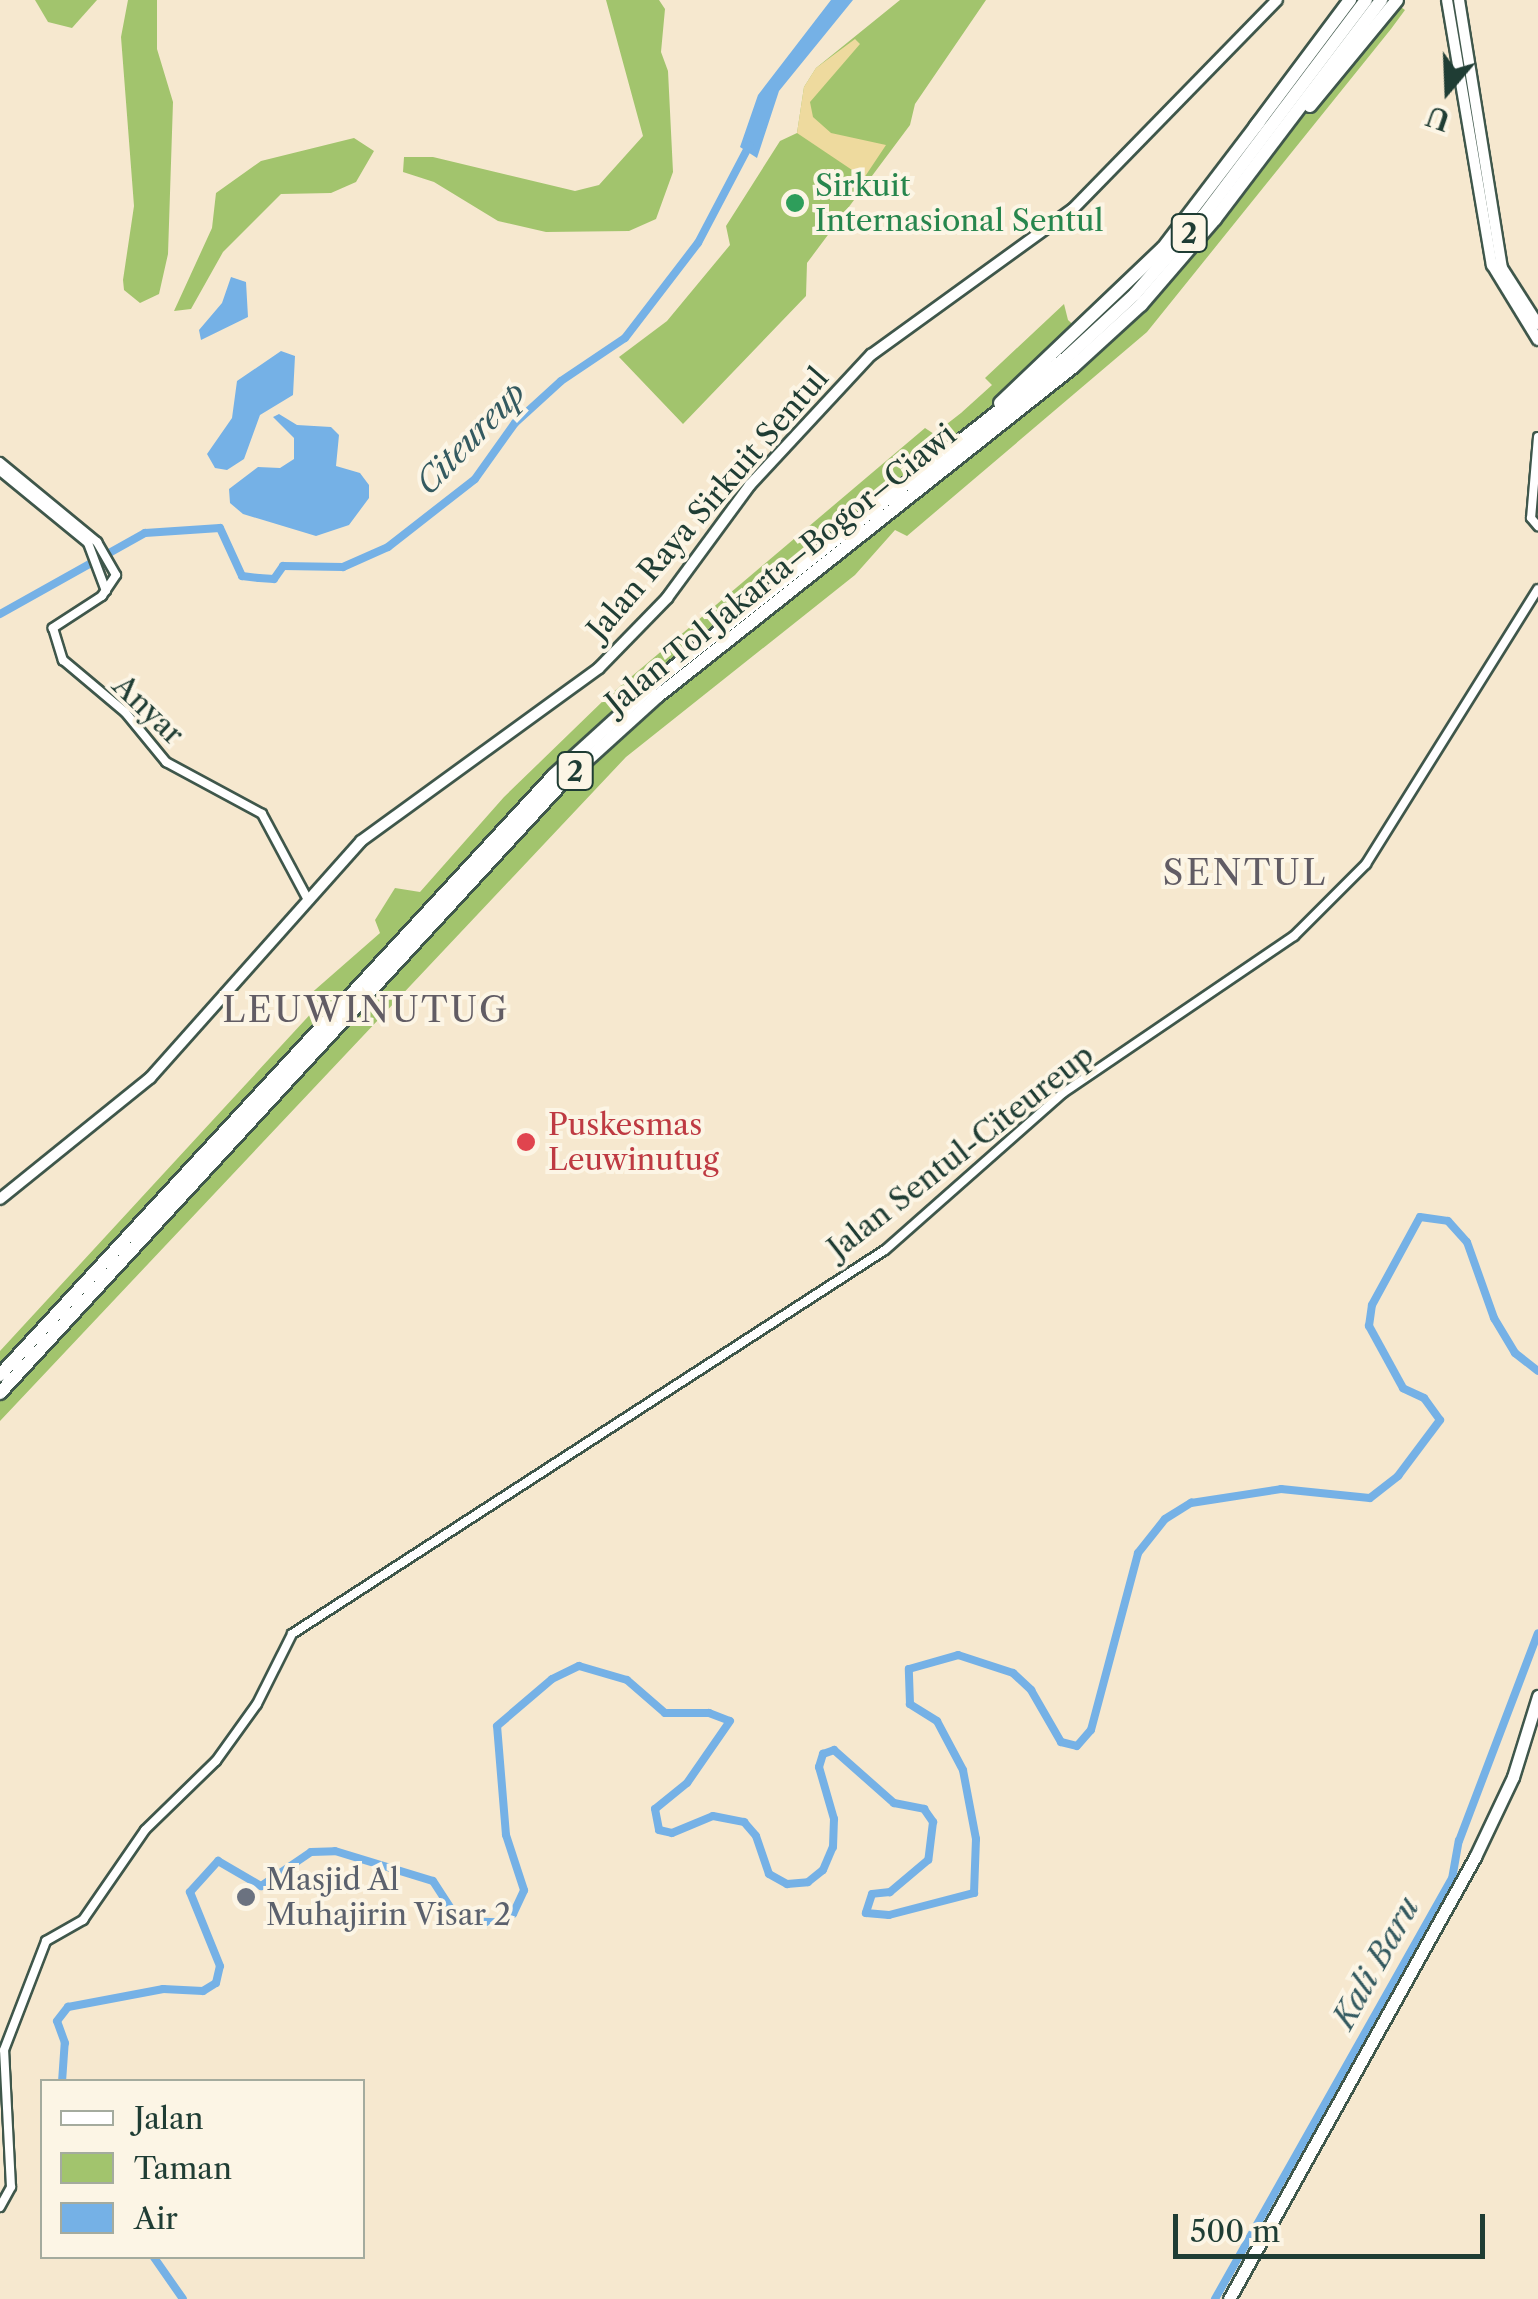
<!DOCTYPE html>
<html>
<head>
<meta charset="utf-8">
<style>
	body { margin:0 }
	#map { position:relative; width:1538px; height:2299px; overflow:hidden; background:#f6e8cf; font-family:"Libre Caslon Text",serif }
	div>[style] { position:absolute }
	.green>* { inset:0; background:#a2c46d }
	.sand>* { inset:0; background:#eeda9e }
	.water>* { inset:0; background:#75b1e6 }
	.river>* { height:8px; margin:-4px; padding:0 4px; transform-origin:4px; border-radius:4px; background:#75b1e6 }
	.roads { filter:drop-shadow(2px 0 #3f574b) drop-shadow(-2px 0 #3f574b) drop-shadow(0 2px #3f574b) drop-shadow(0 -2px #3f574b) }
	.tertiary>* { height:8px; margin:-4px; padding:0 4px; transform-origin:4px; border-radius:4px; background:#fff }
	.primary>* { height:10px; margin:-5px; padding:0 5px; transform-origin:5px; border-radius:5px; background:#fff }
	.trunk>* { height:11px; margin:-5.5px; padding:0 5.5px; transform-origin:5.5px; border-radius:5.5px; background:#fff }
	.motorway>* { height:12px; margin:-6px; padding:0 6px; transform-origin:6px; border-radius:6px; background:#fff }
	.dots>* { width:28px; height:28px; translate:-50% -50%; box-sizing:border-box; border:5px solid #fcf5e5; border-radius:50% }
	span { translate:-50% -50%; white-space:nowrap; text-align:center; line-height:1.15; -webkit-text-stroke:8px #fcf5e5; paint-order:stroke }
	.shield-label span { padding:2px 8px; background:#fcf5e5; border:2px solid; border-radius:8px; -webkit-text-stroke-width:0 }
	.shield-label { font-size:28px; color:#1f3d34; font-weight:700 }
	.leisure-label { font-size:30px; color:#27864d }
	.left { translate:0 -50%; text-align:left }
	.street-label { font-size:30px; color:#1f3d34 }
	.health-label { font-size:30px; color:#be3a42 }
	.worship-label { font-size:30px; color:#5b616d }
	.water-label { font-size:32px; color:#345a60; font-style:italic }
	.quarter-label { font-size:35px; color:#615c64; letter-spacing:2.5px }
	.legend { position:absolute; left:40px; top:2079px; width:325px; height:180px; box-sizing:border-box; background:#fcf5e5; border:2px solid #a4ab9e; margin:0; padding:12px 18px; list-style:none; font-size:30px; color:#1f3d34 }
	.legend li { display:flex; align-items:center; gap:20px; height:50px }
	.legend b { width:50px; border:2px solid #a4ab9e }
	.north { position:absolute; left:1398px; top:40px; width:100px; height:100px; -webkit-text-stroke:8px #fcf5e5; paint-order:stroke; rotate:199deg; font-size:28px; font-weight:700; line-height:40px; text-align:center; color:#1f3d34 }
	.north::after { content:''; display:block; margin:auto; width:35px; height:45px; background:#1f3d34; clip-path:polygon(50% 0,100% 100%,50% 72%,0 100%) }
	.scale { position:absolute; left:1173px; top:2214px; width:312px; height:45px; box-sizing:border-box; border:5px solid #1f3d34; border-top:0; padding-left:12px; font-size:30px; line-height:35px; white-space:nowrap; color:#1f3d34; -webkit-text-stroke:8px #fcf5e5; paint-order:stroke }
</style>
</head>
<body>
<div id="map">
	<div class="green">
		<div style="clip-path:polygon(35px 0,97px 0,72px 28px,48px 22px)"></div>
		<div style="clip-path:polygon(128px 0,157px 0,157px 49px,173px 102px,168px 254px,159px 294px,140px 303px,124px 290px,123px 280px,134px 206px,121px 37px)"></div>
		<div style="clip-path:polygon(606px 0,659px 0,665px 9px,661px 52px,668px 71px,673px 172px,656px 219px,629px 231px,546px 232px,498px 221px,434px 182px,403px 172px,404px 157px,433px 157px,575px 191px,599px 185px,643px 136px)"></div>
		<div style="clip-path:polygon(900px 0,986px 0,915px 104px,910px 125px,807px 263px,806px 296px,683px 424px,619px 357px,667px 321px,730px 245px,726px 226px,780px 141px,797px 133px,804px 87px,816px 68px)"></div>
		<div style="clip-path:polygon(1395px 3px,1405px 10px,1391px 29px,1147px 332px,907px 536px,895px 530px,855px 575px,626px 757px,0 1421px,0 1393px,584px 763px,1073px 367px,1314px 102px)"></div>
		<div style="clip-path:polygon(354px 138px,374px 151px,356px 182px,331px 193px,281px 194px,223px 252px,191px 309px,174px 311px,212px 228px,216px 193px,261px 161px)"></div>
		<div style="clip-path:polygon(1064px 304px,1068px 320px,1081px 332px,974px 430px,664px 675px,0 1375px,0 1351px,316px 1008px,308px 996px,380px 933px,375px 920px,395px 888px,420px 892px,504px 797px,605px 699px,925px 428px,934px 434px,961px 413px,992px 385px,985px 378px)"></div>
	</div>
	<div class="sand">
		<div style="clip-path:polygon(855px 39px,860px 44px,810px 102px,813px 117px,831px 133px,886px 145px,864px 178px,797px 133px,804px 87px,816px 68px)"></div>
	</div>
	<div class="water">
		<div style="clip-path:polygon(831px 0,853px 0,779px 91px,757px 158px,740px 147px,758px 95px)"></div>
		<div style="clip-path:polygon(231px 277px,246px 282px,248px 317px,201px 340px,199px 330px,222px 303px)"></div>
		<div style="clip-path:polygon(281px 351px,295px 356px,293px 395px,260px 415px,244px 459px,227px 470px,215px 468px,207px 454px,232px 418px,237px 381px)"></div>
		<div style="clip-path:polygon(279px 414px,297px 425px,331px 427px,339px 435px,336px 466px,360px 473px,369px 485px,369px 498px,349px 525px,316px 536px,243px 514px,230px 503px,229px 489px,258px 467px,280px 468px,294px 459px,294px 438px,273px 417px)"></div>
	</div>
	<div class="river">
		<div style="left:0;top:614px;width:166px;rotate:-29.2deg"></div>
		<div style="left:145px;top:533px;width:75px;rotate:-3.8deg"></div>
		<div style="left:220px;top:528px;width:53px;rotate:65.4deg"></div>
		<div style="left:242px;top:576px;width:17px;rotate:7deg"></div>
		<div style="left:259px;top:578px;width:15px;rotate:4deg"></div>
		<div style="left:274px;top:579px;width:16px;rotate:-55deg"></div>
		<div style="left:283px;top:566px;width:60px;rotate:1deg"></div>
		<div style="left:343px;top:567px;width:49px;rotate:-24deg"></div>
		<div style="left:388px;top:547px;width:110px;rotate:-38deg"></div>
		<div style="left:475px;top:479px;width:69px;rotate:-54.5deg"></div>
		<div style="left:515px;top:423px;width:62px;rotate:-42.4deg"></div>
		<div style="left:561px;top:381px;width:77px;rotate:-33.9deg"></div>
		<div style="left:625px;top:338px;width:120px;rotate:-52.5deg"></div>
		<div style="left:698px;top:243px;width:110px;rotate:-62.3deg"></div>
		<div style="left:62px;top:2082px;width:39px;rotate:-86deg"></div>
		<div style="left:65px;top:2043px;width:23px;rotate:-110deg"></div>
		<div style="left:57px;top:2021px;width:18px;rotate:-52deg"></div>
		<div style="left:68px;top:2007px;width:97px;rotate:-10.7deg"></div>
		<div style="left:163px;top:1989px;width:40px;rotate:2.9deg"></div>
		<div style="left:203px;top:1991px;width:15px;rotate:-32deg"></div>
		<div style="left:216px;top:1983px;width:17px;rotate:-77deg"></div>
		<div style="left:220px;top:1966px;width:80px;rotate:-112.1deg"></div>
		<div style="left:190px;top:1892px;width:42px;rotate:-47.9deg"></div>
		<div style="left:218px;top:1861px;width:50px;rotate:30.2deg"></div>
		<div style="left:261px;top:1886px;width:60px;rotate:-34.2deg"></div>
		<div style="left:311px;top:1852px;width:24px;rotate:-2deg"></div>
		<div style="left:335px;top:1851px;width:102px;rotate:17deg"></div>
		<div style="left:433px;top:1881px;width:48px;rotate:57deg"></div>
		<div style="left:459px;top:1921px;width:38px;rotate:2deg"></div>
		<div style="left:497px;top:1922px;width:18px;rotate:-27deg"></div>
		<div style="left:513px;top:1914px;width:26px;rotate:-65deg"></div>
		<div style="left:524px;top:1890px;width:58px;rotate:-108.1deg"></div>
		<div style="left:506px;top:1835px;width:109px;rotate:-94.7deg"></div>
		<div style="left:497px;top:1726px;width:72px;rotate:-40.5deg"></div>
		<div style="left:552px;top:1679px;width:30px;rotate:-26deg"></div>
		<div style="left:579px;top:1666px;width:50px;rotate:16.3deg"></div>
		<div style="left:627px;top:1680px;width:50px;rotate:41deg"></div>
		<div style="left:665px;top:1713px;width:44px"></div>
		<div style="left:709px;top:1713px;width:22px;rotate:21deg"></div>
		<div style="left:730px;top:1721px;width:75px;rotate:124.7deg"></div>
		<div style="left:687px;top:1783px;width:41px;rotate:140.9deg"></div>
		<div style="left:655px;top:1809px;width:21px;rotate:79deg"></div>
		<div style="left:659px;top:1830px;width:13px;rotate:13deg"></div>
		<div style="left:672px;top:1833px;width:44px;rotate:-22.5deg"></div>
		<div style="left:713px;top:1816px;width:32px;rotate:11deg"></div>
		<div style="left:744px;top:1822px;width:18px;rotate:49deg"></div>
		<div style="left:756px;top:1836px;width:40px;rotate:71.1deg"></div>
		<div style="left:769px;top:1874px;width:21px;rotate:29deg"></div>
		<div style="left:787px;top:1884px;width:21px;rotate:-5deg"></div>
		<div style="left:808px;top:1882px;width:19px;rotate:-39deg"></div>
		<div style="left:823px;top:1870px;width:25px;rotate:-67deg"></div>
		<div style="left:833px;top:1847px;width:28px;rotate:-88deg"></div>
		<div style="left:834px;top:1819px;width:54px;rotate:-106.1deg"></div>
		<div style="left:819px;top:1767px;width:14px;rotate:-73deg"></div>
		<div style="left:823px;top:1754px;width:12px;rotate:-20deg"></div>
		<div style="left:834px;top:1750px;width:80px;rotate:41.5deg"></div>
		<div style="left:894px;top:1803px;width:31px;rotate:11deg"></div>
		<div style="left:924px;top:1809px;width:16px;rotate:55deg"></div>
		<div style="left:933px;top:1822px;width:38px;rotate:97deg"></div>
		<div style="left:928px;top:1860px;width:50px;rotate:139.9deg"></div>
		<div style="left:890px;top:1892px;width:18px;rotate:174deg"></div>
		<div style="left:872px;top:1894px;width:20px;rotate:108deg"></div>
		<div style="left:866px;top:1913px;width:23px;rotate:5deg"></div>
		<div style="left:889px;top:1915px;width:88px;rotate:-14.5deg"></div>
		<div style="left:974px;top:1893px;width:54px;rotate:-87.9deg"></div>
		<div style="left:976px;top:1839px;width:70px;rotate:-100.7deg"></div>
		<div style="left:963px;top:1770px;width:55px;rotate:-118deg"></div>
		<div style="left:937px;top:1721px;width:32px;rotate:-148deg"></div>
		<div style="left:910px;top:1704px;width:35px;rotate:-92deg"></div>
		<div style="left:909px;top:1669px;width:51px;rotate:-15.9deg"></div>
		<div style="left:958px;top:1655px;width:58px;rotate:18.1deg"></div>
		<div style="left:1013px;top:1673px;width:25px;rotate:43deg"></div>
		<div style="left:1031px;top:1690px;width:60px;rotate:60deg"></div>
		<div style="left:1061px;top:1742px;width:16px;rotate:14deg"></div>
		<div style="left:1077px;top:1746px;width:21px;rotate:-49deg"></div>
		<div style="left:1091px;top:1730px;width:183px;rotate:-75.1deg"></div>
		<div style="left:1138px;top:1553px;width:43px;rotate:-51.5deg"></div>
		<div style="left:1165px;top:1519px;width:31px;rotate:-32deg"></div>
		<div style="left:1191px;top:1503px;width:91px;rotate:-8.8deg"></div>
		<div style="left:1281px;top:1489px;width:89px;rotate:5.8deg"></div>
		<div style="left:1370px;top:1498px;width:36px;rotate:-38deg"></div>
		<div style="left:1398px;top:1476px;width:70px;rotate:-53.1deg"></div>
		<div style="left:1440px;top:1420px;width:27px;rotate:-126deg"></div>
		<div style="left:1424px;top:1398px;width:23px;rotate:-155deg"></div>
		<div style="left:1403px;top:1388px;width:71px;rotate:-118.7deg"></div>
		<div style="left:1369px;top:1326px;width:21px;rotate:-82deg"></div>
		<div style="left:1372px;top:1305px;width:100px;rotate:-61.4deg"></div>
		<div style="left:1420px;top:1217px;width:28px;rotate:8deg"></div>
		<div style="left:1448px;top:1221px;width:28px;rotate:48deg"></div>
		<div style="left:1467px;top:1242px;width:81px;rotate:70.4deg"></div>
		<div style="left:1494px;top:1318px;width:41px;rotate:59deg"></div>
		<div style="left:1515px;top:1353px;width:29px;rotate:38deg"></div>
		<div style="left:153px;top:2256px;width:52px;rotate:55.1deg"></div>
		<div style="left:1215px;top:2299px;width:482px;rotate:-60.6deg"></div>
		<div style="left:1452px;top:1879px;width:39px;rotate:-80deg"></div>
		<div style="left:1459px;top:1841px;width:222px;rotate:-69.2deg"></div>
	</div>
	<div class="roads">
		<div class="tertiary">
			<div style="left:1538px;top:437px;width:81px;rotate:94.9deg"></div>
			<div style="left:1531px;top:518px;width:11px;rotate:49deg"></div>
			<div style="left:0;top:462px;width:126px;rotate:39.5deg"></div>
			<div style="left:97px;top:542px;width:38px;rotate:60deg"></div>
			<div style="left:116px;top:575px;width:25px;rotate:124deg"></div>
			<div style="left:102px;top:596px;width:59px;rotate:146.9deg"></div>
			<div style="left:53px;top:628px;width:34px;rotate:73deg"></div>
			<div style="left:63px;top:660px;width:81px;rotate:40deg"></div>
			<div style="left:125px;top:712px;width:65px;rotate:50.6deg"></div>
			<div style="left:166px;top:762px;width:109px;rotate:28.4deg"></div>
			<div style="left:262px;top:814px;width:95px;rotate:61.8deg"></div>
			<div style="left:0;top:471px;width:114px;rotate:39.3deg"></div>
			<div style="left:88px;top:543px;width:51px;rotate:69.4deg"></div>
			<div style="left:0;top:2207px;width:23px;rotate:-61deg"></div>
			<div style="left:11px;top:2187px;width:137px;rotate:-92.9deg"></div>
			<div style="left:4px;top:2050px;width:117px;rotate:-68.9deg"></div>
			<div style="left:46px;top:1941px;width:43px;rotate:-29.6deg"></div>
			<div style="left:83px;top:1920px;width:109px;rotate:-55.4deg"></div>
			<div style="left:145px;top:1830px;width:99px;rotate:-44.2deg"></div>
			<div style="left:216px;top:1761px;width:70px;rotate:-54.3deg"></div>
			<div style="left:257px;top:1704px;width:78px;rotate:-63.4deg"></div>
			<div style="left:292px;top:1634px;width:706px;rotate:-32.93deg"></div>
			<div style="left:885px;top:1250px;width:237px;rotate:-41.4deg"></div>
			<div style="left:1063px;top:1093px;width:279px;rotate:-34.2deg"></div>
			<div style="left:1294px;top:936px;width:102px;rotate:-45deg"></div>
			<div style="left:1366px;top:864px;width:324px;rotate:-58deg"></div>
		</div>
		<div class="primary">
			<div style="left:1447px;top:0;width:269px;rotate:80.4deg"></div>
			<div style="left:1492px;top:265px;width:88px;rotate:58.5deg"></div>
			<div style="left:1459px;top:0;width:271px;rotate:80.9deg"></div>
			<div style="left:1502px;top:268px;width:67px;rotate:57.3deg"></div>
			<div style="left:0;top:1199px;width:193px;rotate:-38.9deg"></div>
			<div style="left:150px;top:1078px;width:317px;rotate:-48.3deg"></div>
			<div style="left:361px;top:841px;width:294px;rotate:-36deg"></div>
			<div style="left:599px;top:668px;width:98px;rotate:-45.8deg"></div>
			<div style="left:667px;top:598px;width:140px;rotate:-53.7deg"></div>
			<div style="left:750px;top:485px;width:178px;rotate:-47.1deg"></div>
			<div style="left:871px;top:355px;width:249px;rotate:-35.9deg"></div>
			<div style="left:1073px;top:209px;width:292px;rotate:-45.7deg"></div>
		</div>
		<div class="trunk">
			<div style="left:1229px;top:2299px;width:506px;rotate:-60.9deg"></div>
			<div style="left:1475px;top:1857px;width:89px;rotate:-64.6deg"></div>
			<div style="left:1513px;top:1777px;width:85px;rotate:-72.8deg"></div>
		</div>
		<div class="motorway">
			<div style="left:1310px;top:106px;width:137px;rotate:-50.6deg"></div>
			<div style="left:1255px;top:127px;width:159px;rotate:-53.2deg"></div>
			<div style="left:1000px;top:403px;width:225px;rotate:-43.6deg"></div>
			<div style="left:1163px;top:248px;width:158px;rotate:-52.7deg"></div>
			<div style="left:0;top:1375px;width:817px;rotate:-47.28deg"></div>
			<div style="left:554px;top:775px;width:149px;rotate:-42.3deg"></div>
			<div style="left:664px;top:675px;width:513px;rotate:-38.28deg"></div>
			<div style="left:1067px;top:357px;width:93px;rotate:-42.8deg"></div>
			<div style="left:1135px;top:294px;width:105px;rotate:-48.9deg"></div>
			<div style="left:1204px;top:215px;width:269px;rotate:-53deg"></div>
			<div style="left:0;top:1393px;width:831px;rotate:-47.34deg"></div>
			<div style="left:563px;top:782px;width:128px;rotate:-42.2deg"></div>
			<div style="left:658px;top:696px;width:530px;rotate:-38.41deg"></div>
			<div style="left:1073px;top:367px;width:92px;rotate:-42.4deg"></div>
			<div style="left:1141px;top:305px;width:113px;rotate:-49.3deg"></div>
			<div style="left:1215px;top:219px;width:275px;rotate:-52.8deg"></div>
		</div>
	</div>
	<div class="dots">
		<div style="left:795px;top:203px;background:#2e9e5b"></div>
		<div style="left:526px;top:1142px;background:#e0444e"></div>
		<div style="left:246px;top:1897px;background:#6b7280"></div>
	</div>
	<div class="shield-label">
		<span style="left:1189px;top:233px">2</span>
		<span style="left:575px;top:771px">2</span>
	</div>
	<div class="leisure-label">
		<span class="left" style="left:815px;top:203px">Sirkuit<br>Internasional Sentul</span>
	</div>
	<div class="street-label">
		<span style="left:708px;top:504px;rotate:-49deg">Jalan Raya Sirkuit Sentul</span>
		<span style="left:781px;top:569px;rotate:-39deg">Jalan Tol Jakarta–Bogor–Ciawi</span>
		<span style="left:148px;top:710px;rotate:44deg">Anyar</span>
		<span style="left:961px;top:1152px;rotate:-38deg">Jalan Sentul-Citeureup</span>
	</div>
	<div class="health-label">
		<span class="left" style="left:548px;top:1142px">Puskesmas<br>Leuwinutug</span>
	</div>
	<div class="worship-label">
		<span class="left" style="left:266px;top:1897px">Masjid Al<br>Muhajirin Visar 2</span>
	</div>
	<div class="water-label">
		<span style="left:471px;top:438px;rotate:-46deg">Citeureup</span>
		<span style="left:1376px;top:1963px;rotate:-61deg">Kali Baru</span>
	</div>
	<div class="quarter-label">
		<span style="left:1245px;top:873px">SENTUL</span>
		<span style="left:366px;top:1010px">LEUWINUTUG</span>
	</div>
	<ul class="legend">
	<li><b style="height:12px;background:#fff"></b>Jalan</li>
	<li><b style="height:28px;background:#a2c46d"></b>Taman</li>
	<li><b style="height:28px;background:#75b1e6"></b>Air</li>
	</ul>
	<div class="north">U</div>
	<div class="scale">500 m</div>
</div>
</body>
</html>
